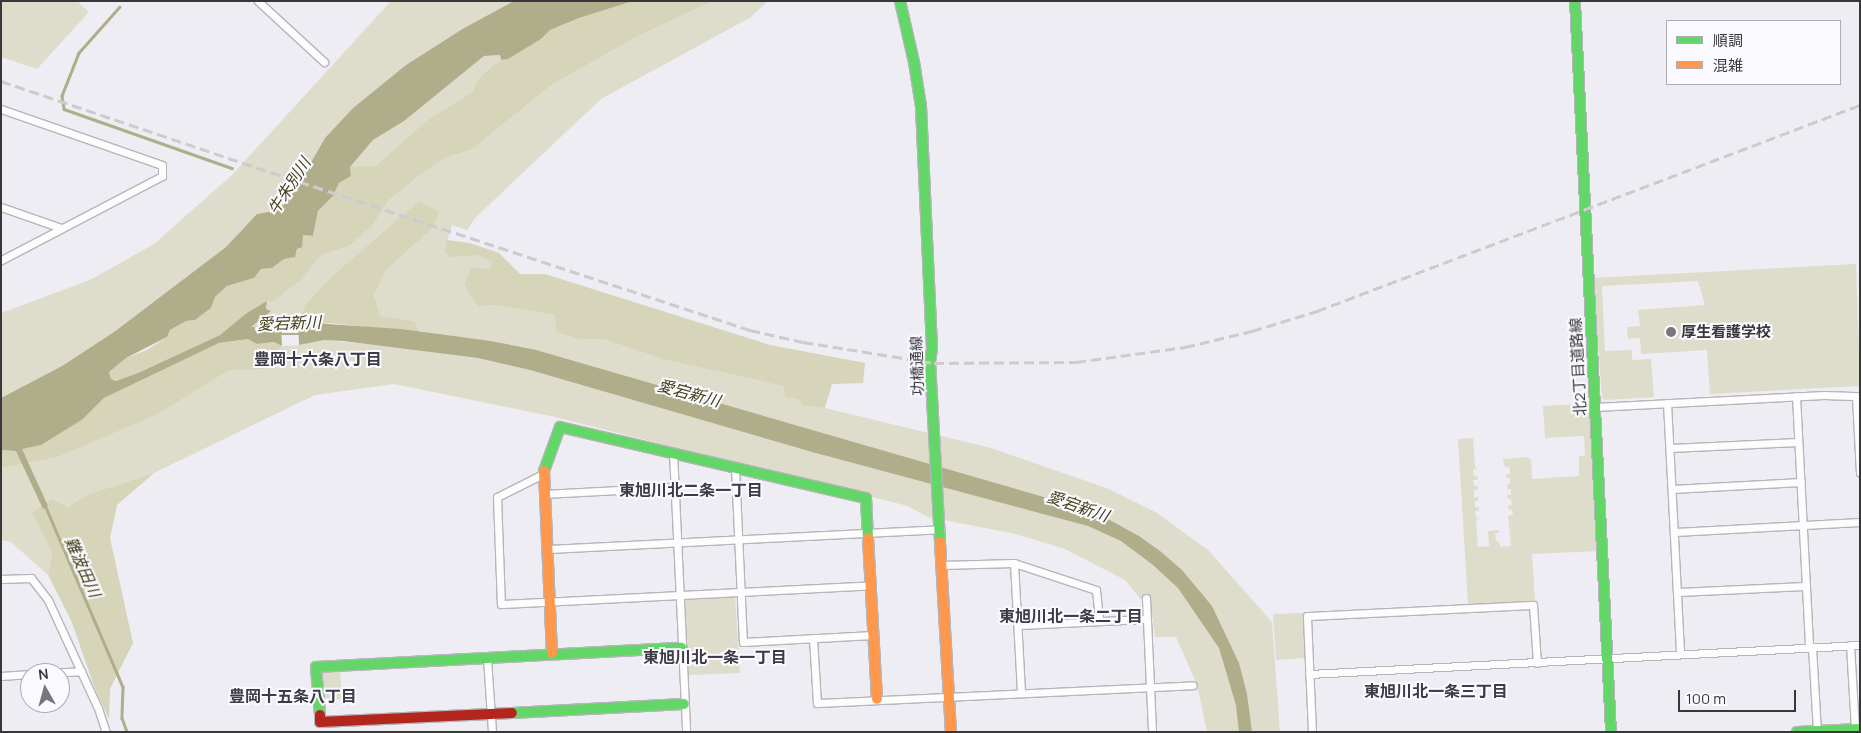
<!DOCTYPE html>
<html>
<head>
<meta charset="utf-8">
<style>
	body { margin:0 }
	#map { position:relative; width:1861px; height:733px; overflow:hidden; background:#eeedf3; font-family:Manrope,"Noto Sans JP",sans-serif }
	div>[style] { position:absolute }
	.green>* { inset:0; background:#dedcca }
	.forest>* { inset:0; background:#d6d4b9 }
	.water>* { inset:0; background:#b0ae8a }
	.stream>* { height:2.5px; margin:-1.25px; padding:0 1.25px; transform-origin:1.25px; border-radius:1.25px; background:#b0ae8a }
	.roads { filter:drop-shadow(1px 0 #b6b5ba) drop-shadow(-1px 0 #b6b5ba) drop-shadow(0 1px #b6b5ba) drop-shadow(0 -1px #b6b5ba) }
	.street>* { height:7px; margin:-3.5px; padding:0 3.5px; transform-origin:3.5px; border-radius:3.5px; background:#fcfcfd }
	.fast>* { height:10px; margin:-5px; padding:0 5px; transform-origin:5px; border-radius:5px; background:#63d668 }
	.slow>* { height:10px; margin:-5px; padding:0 5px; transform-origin:5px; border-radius:5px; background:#ff974d }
	.jam>* { height:10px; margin:-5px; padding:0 5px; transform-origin:5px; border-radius:5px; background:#b3261e }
	.rail>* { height:2.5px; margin-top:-1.25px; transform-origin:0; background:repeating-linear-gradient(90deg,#cccccd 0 10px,transparent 0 15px) }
	.dots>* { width:14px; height:14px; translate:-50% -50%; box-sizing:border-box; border:2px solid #faf9ff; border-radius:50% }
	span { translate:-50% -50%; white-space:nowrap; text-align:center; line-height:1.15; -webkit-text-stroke:4px #faf9ff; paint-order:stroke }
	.poi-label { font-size:15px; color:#38383b; font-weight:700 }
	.left { translate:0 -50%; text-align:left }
	.street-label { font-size:15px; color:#38383b }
	.water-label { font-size:16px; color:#434116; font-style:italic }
	.neighbourhood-label { font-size:16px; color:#3d3b43; font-weight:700 }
	.frame { position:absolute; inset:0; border:2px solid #38383b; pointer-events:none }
	.legend { position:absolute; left:1666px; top:20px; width:175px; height:65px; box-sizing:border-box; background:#faf9ff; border:1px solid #acacb1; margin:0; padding:6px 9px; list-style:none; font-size:15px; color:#38383b }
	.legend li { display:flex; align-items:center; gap:10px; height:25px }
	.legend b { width:25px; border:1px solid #acacb1 }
	.north { position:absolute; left:20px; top:663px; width:50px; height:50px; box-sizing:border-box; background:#faf9ff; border:1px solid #acacb1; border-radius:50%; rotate:353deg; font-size:14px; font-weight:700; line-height:20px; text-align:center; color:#38383b }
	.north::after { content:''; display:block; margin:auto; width:18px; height:22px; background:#78777b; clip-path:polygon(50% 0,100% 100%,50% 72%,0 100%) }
	.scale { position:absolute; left:1678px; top:690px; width:118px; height:22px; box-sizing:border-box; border:2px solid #38383b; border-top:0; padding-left:6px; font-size:15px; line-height:18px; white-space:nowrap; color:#38383b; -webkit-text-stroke:4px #faf9ff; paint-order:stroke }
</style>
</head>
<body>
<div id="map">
	<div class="green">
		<div style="clip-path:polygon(1px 1px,77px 1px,89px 12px,37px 69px,1px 57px)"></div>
		<div style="clip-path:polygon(391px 1px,514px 1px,464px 28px,406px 65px,353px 108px,325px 138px,294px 192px,279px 210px,257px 214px,226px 247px,114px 332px,62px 366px,1px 398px,1px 313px,90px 280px,154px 244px,232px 175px)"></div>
		<div style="clip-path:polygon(713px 1px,768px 1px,751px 17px,601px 99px,475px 218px,467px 230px,452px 225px,444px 251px,476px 255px,492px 262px,490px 269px,471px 267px,464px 285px,478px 307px,495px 305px,555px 315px,556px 332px,579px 339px,603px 339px,666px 360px,785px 386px,804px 406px,825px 408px,991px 448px,1109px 489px,1157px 513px,1208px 550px,1272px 622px,1280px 732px,1207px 732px,1197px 685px,1176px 637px,1155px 637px,1152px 613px,1125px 580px,1065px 549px,1016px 534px,928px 517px,908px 506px,555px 417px,394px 384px,315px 395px,154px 473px,89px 494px,66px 507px,32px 513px,52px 553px,48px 575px,11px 542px,1px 540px,1px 468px,158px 414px,228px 371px,265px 369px,282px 346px,299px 345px,324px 340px,408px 348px,478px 358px,530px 370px,812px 452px,933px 484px,931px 465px,491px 341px,421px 333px,414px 321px,380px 316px,374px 295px,386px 270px,433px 228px,419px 201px,331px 277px,305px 305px,298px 322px,250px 327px,270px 310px,266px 310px,267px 301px,274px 301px,301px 280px,321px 255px,349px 246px,372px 226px,390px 199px,420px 175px,447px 157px,471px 150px,553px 84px,640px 35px)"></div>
		<div style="clip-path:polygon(500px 55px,501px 60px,508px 59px,492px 66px,481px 76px,471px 93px,430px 118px,376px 167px,350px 167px,373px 140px,404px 121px,484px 56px)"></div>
		<div style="clip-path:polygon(1856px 264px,1860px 386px,1710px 394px,1707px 350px,1641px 354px,1640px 338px,1628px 339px,1627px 327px,1640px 326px,1638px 310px,1705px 305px,1698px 281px,1602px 286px,1605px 351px,1632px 350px,1632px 360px,1651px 359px,1654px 397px,1605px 400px,1602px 398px,1593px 278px)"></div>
		<div style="clip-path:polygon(1593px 403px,1600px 551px,1532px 554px,1535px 602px,1468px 605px,1458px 439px,1473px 438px,1475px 467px,1477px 469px,1473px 470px,1474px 476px,1477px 476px,1478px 480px,1473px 480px,1474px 486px,1478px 486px,1478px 490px,1474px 490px,1474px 497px,1478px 497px,1478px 501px,1475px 501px,1475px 507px,1478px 507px,1479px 511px,1475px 511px,1476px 517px,1479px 519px,1476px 520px,1478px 547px,1489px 546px,1488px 531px,1499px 530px,1499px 533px,1495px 533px,1496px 541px,1499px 541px,1500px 547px,1511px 546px,1508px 516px,1513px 515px,1512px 510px,1508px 509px,1508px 506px,1512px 505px,1511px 499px,1508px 499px,1507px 495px,1511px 495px,1511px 489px,1507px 489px,1507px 485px,1510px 484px,1510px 478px,1506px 478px,1506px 474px,1510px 474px,1510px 468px,1504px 466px,1503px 459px,1525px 457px,1531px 459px,1532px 479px,1579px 476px,1579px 456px,1585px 456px,1584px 436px,1545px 438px,1543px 406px)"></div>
		<div style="clip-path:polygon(735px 597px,740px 673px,689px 675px,685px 600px)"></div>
		<div style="clip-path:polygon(1305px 613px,1306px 658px,1276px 660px,1273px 614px)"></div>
		<div style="clip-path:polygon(325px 669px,340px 669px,342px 699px,323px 701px,321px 674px)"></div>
	</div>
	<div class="forest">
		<div style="clip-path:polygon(633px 1px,713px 1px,640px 35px,553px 84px,471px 150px,447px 157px,420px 175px,390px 199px,372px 226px,349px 246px,321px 255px,301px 280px,274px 301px,267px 301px,220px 335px,138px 373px,116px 381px,111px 379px,109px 372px,126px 358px,147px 350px,167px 337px,170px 330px,186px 321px,195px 320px,211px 308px,215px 297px,227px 286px,254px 278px,261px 269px,272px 268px,284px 259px,294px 257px,303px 235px,313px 236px,318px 211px,333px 196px,339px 183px,351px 176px,350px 167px,376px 166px,430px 118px,471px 93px,481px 76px,492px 66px,541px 39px,550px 30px,579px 18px)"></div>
		<div style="clip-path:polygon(419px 201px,438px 212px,433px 228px,386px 270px,374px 295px,380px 316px,414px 321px,421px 333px,330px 323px,311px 325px,298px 322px,305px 305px,331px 277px)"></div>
		<div style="clip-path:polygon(447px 240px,470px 243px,499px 253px,520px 274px,545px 274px,770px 345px,865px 363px,863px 383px,832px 384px,825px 408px,804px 406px,797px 399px,785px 397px,784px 386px,666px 360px,603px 339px,579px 339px,556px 332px,555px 315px,495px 305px,478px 307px,464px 285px,471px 267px,490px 269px,492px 262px,476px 255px,450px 257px,444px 251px)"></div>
		<div style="clip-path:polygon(248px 339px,257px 344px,274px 342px,282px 346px,265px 369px,228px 371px,158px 414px,57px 457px,1px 468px,1px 450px,16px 451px,83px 419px,104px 398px,219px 343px)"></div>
		<div style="clip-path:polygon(154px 473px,117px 505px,110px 538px,133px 643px,110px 689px,109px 719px,94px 686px,71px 620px,48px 575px,52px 553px,32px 513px,51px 499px,67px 507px,89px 494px)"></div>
	</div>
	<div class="water">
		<div style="clip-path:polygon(514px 1px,633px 1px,579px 18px,550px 30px,541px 39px,508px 59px,501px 60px,500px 55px,484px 56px,404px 121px,373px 140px,350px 167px,351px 176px,339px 183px,333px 196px,318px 211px,313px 236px,303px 235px,302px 247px,297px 249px,295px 257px,284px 259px,272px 268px,261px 269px,254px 278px,227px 286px,215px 297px,211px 308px,195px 320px,186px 321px,170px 330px,167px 337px,126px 358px,109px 372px,111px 379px,116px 381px,138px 373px,220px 335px,247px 313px,267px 301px,266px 309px,271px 311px,251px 327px,269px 326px,281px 323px,282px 346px,274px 342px,257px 344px,248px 339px,219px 343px,104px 398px,83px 419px,41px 445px,22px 449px,48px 506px,43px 509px,16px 451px,1px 450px,1px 398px,62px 366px,114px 332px,226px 247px,257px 214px,279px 210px,294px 192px,325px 138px,353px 108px,406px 65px,464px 28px)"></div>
		<div style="clip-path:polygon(298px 322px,401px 329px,491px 341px,536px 350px,1054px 500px,1106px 518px,1139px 536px,1160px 551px,1182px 570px,1212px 606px,1239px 663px,1247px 694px,1252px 732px,1239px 732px,1236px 705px,1219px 648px,1178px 588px,1153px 565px,1121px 541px,1088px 526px,812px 452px,530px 370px,478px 358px,343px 341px,324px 340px,299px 345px)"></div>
	</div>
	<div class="stream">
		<div style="left:120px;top:7px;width:62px;rotate:131.7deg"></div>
		<div style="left:79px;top:53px;width:46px;rotate:111.6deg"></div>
		<div style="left:62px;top:96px;width:13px;rotate:81deg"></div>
		<div style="left:64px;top:109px;width:178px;rotate:19.4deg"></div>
		<div style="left:284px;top:186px;width:14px;rotate:30deg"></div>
		<div style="left:280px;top:334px;width:20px"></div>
		<div style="left:45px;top:505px;width:198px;rotate:66.8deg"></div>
		<div style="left:123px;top:687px;width:31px;rotate:92deg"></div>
		<div style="left:122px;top:718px;width:15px;rotate:70deg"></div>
	</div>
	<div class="roads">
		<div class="street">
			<div style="left:258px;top:1px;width:90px;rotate:42.7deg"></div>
			<div style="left:1px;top:109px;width:170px;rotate:19.2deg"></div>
			<div style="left:162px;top:165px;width:11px;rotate:90deg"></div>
			<div style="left:162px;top:176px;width:182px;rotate:152.4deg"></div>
			<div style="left:1px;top:207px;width:64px;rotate:19.3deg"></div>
			<div style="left:1796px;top:396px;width:251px;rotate:87deg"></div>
			<div style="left:1856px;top:397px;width:76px;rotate:87deg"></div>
			<div style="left:1667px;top:403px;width:251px;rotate:87deg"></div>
			<div style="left:1595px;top:407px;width:229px;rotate:-3deg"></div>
			<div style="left:1824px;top:395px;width:36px;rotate:2deg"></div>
			<div style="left:1670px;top:448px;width:128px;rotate:-2.7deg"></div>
			<div style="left:673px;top:452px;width:280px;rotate:87.3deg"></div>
			<div style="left:735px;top:467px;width:175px;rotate:87.4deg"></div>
			<div style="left:743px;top:642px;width:130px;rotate:-3.1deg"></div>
			<div style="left:543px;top:474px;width:51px;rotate:153.4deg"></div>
			<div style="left:497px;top:497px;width:107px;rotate:87.9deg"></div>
			<div style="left:501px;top:604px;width:369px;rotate:-2.9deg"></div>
			<div style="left:1672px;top:489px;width:129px;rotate:-3.1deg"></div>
			<div style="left:544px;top:494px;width:131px;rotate:-3.1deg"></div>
			<div style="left:1675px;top:532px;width:185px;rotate:-3.1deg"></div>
			<div style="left:547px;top:549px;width:394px;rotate:-2.9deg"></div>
			<div style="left:1014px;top:563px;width:130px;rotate:86.9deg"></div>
			<div style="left:942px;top:565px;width:72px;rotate:-1.6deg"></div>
			<div style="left:1014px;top:563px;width:86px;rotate:18.2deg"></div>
			<div style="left:1096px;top:590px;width:31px;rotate:84deg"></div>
			<div style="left:1px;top:579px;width:30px;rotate:-2deg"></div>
			<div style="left:31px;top:578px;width:28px;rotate:52deg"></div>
			<div style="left:48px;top:600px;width:119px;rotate:65.2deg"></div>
			<div style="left:98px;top:708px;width:25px;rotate:72deg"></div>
			<div style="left:1677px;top:592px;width:129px;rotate:-2.7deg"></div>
			<div style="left:1146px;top:598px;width:134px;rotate:87.4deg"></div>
			<div style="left:1019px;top:625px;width:127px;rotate:-2.7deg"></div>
			<div style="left:813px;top:638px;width:65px;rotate:86.5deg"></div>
			<div style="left:817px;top:703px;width:376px;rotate:-2.7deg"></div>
			<div style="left:1850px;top:645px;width:84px;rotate:86.6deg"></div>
			<div style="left:1812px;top:647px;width:84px;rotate:86.6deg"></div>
			<div style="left:487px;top:658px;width:74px;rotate:86.1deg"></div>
			<div style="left:47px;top:673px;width:34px;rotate:-3deg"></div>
			<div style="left:1309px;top:674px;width:552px;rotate:-3.01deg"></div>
			<div style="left:1px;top:676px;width:29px;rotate:-4deg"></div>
			<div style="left:1312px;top:732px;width:116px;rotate:-92.5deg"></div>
			<div style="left:1307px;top:616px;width:226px;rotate:-2.8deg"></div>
			<div style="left:1533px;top:605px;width:58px;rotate:86.1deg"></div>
		</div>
		<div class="fast">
			<div style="left:900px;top:1px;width:63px;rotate:77.1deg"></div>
			<div style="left:914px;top:62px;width:45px;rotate:81deg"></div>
			<div style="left:921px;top:106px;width:243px;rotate:87.4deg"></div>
			<div style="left:932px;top:349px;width:13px;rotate:99deg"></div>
			<div style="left:930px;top:362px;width:180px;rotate:86.8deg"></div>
			<div style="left:1575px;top:1px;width:732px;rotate:87.18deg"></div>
			<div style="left:544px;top:471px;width:47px;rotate:-70deg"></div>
			<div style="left:560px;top:427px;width:314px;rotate:13.1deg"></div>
			<div style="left:866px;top:498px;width:40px;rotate:87.1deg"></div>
			<div style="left:512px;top:713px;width:172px;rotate:-3deg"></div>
			<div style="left:320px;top:715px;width:48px;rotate:-94.8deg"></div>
			<div style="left:316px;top:667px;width:366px;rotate:-3deg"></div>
			<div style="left:1797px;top:732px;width:63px;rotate:-2.7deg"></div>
		</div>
		<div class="slow">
			<div style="left:544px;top:471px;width:182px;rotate:87.5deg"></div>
			<div style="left:868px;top:538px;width:161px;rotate:86.8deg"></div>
			<div style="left:940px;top:542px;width:190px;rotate:86.7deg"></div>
		</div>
		<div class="jam">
			<div style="left:320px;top:715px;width:7px;rotate:90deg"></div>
			<div style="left:320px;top:722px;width:192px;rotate:-2.7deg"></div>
		</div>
	</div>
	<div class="rail">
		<div style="left:1px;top:81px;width:240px;rotate:18.7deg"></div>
		<div style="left:228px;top:158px;width:550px;rotate:18.24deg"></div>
		<div style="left:750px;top:330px;width:54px;rotate:12.8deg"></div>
		<div style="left:803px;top:342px;width:133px;rotate:9.1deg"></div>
		<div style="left:934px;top:363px;width:142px;rotate:-0.4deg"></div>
		<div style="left:1076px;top:362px;width:110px;rotate:-7.8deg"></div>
		<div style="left:1185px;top:347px;width:69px;rotate:-13.4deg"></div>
		<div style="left:1252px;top:331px;width:68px;rotate:-17.1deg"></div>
		<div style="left:1317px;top:311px;width:581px;rotate:-20.78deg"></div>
	</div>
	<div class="dots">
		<div style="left:1671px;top:332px;background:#78777b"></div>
	</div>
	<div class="poi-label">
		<span class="left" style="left:1681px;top:332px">厚生看護学校</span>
	</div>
	<div class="street-label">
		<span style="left:917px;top:366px;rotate:-92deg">功橋通線</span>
		<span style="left:1578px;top:367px;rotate:-93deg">北2丁目道路線</span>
	</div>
	<div class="water-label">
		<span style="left:289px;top:186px;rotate:-57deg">牛朱別川</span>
		<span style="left:289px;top:323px;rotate:-2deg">愛宕新川</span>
		<span style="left:689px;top:393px;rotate:15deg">愛宕新川</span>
		<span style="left:1078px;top:506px;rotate:19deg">愛宕新川</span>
		<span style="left:83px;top:567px;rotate:66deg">難波田川</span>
	</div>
	<div class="neighbourhood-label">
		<span style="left:318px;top:359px">豊岡十六条八丁目</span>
		<span style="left:691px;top:490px">東旭川北二条一丁目</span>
		<span style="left:1071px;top:616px">東旭川北一条二丁目</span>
		<span style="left:715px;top:657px">東旭川北一条一丁目</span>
		<span style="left:1436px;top:691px">東旭川北一条三丁目</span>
		<span style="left:293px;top:696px">豊岡十五条八丁目</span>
	</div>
	<div class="frame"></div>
	<ul class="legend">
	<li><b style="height:6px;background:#63d668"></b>順調</li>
	<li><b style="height:6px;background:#ff974d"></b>混雑</li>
	</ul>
	<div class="north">N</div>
	<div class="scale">100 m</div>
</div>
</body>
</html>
